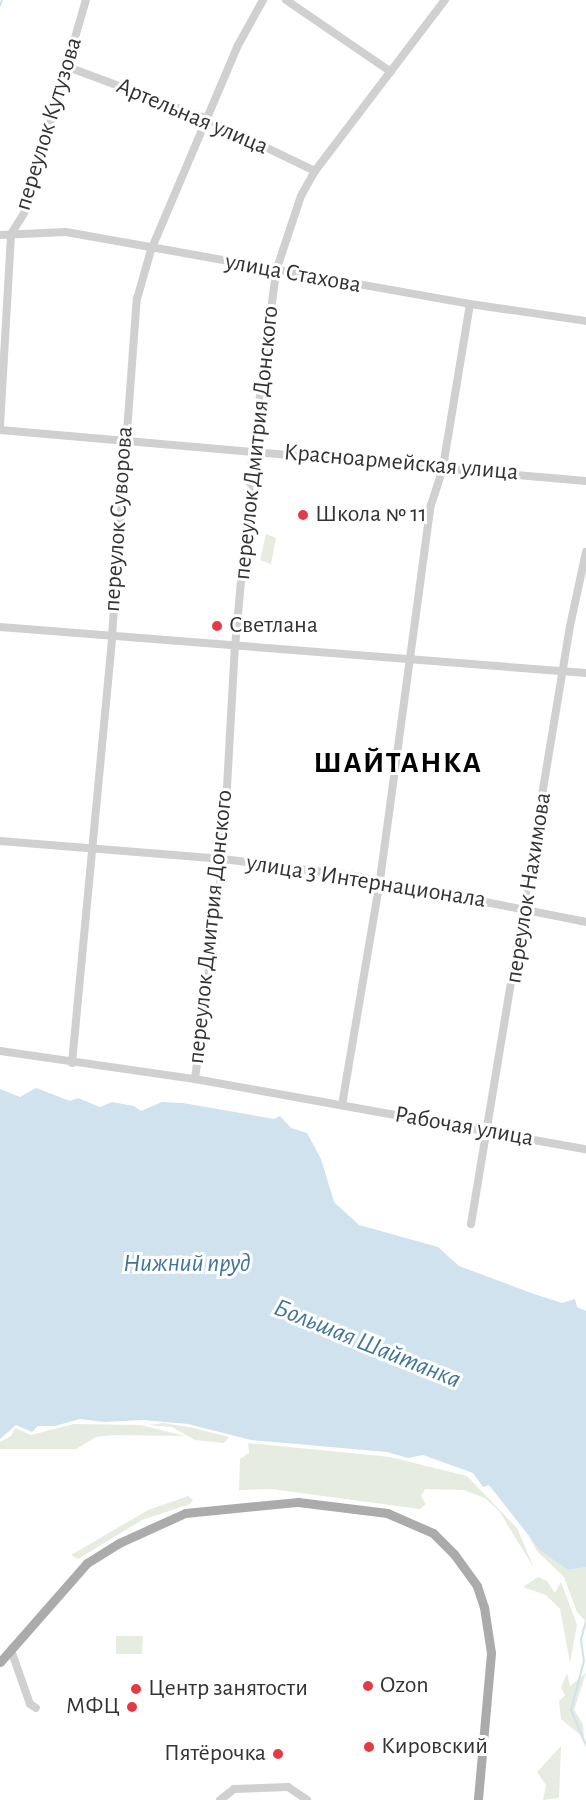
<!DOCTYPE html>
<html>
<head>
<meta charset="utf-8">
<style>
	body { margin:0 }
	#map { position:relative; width:586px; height:1800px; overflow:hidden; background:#fff; font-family:"Alegreya Sans",sans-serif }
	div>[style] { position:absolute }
	.green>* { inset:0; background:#e6ecdf }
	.water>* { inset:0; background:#cfe2ee }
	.stream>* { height:2px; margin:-1px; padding:0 1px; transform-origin:1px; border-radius:1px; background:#cfe2ee }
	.minor>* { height:8px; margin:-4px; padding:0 4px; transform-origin:4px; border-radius:4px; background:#d0d0d0 }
	.major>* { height:9px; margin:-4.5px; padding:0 4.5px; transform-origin:4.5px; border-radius:4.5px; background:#ababab }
	.dots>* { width:16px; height:16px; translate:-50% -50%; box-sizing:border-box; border:3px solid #fff; border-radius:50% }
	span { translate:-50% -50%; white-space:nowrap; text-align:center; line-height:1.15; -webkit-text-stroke:6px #fff; paint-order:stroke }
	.street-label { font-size:24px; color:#333 }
	.poi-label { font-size:24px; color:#333 }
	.left { translate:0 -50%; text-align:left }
	.right { translate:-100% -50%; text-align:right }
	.water-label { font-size:26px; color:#3f7597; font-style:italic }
	.district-label { font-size:30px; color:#000; font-weight:700; letter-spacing:1.5px }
</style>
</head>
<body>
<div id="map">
	<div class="green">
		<div style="clip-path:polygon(266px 534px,276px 538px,271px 564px,260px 560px)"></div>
		<div style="clip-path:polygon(163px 1423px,189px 1427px,229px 1437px,224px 1443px,195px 1440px,172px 1427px,149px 1425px)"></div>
		<div style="clip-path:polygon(74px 1424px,141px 1425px,185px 1436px,115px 1435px,96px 1437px,76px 1449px,0 1449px,0 1442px,11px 1436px,15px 1428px,31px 1435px)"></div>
		<div style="clip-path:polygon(248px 1443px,390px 1457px,467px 1476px,517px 1528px,534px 1568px,499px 1511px,485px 1498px,464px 1490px,425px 1489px,421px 1496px,426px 1504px,420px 1509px,271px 1489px,239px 1490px,240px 1459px,249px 1453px)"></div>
		<div style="clip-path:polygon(188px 1496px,193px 1500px,190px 1504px,142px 1520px,78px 1559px,71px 1555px,148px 1510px)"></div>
		<div style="clip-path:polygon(529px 1537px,568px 1570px,586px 1567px,586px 1622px,577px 1612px,564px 1577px,537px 1551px)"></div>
		<div style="clip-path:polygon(538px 1577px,547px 1581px,555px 1593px,561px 1582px,577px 1625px,570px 1663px,560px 1609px,546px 1595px,523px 1587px)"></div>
		<div style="clip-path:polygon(116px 1636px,143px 1636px,142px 1654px,116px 1654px)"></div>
		<div style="clip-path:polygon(567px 1673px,570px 1686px,586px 1673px,574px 1710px,583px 1724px,584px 1738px,561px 1719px,559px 1701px,565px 1695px,561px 1688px)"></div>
		<div style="clip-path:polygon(561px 1746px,559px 1798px,543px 1800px,546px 1785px,537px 1772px)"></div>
	</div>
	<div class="water">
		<div style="clip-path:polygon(36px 1088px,70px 1101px,78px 1098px,100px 1107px,112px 1102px,134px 1106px,141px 1111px,162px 1102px,183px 1103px,274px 1119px,280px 1116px,291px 1128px,307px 1133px,321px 1159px,334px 1202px,359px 1225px,438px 1247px,459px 1266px,534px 1294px,562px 1303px,575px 1299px,577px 1307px,586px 1311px,586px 1567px,568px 1570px,540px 1550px,489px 1485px,483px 1487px,473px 1473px,423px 1455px,408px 1458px,387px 1452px,251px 1440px,188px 1424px,142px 1420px,104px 1422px,80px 1419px,55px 1426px,38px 1426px,32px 1432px,16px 1425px,0 1439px,0 1089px,20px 1097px)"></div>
	</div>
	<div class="stream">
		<div style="left:0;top:6px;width:6px;rotate:-72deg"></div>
		<div style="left:586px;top:1621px;width:20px;rotate:105deg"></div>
		<div style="left:581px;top:1640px;width:21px;rotate:82deg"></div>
		<div style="left:584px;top:1661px;width:51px;rotate:104.9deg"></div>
		<div style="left:571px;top:1710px;width:39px;rotate:67deg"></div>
	</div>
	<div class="minor">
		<div style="left:286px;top:0;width:127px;rotate:34.4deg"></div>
		<div style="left:68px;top:67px;width:148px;rotate:20.5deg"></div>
		<div style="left:207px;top:119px;width:120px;rotate:25.7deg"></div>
		<div style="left:0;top:235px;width:66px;rotate:-2.6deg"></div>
		<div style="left:66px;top:232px;width:410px;rotate:10.1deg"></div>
		<div style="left:470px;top:304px;width:117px;rotate:8.3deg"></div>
		<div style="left:0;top:426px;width:192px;rotate:-86.7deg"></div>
		<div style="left:11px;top:234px;width:25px;rotate:-58deg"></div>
		<div style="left:24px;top:213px;width:222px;rotate:-73.8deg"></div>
		<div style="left:0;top:430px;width:588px;rotate:4.97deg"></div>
		<div style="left:0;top:627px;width:588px;rotate:4.49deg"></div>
		<div style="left:0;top:841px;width:224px;rotate:4.6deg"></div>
		<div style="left:223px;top:859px;width:132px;rotate:7.4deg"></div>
		<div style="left:354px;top:876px;width:237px;rotate:11.2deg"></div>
		<div style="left:0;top:1051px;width:197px;rotate:8.2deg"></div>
		<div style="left:195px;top:1079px;width:397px;rotate:10.2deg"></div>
		<div style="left:72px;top:1063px;width:429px;rotate:-84.6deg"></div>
		<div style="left:112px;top:636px;width:338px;rotate:-85.8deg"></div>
		<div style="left:137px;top:299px;width:51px;rotate:-74.1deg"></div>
		<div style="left:151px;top:250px;width:220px;rotate:-67deg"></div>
		<div style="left:237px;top:47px;width:54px;rotate:-61deg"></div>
		<div style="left:195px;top:1079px;width:222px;rotate:-82.7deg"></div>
		<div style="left:223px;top:859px;width:212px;rotate:-86.8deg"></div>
		<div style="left:235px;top:647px;width:199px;rotate:-84.8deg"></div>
		<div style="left:253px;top:449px;width:179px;rotate:-82.6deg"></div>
		<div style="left:276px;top:271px;width:79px;rotate:-71.6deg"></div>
		<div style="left:301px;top:196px;width:29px;rotate:-61deg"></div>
		<div style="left:315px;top:171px;width:215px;rotate:-52.8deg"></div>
		<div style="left:342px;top:1105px;width:228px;rotate:-80.4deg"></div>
		<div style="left:380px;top:880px;width:378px;rotate:-82.3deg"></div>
		<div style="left:431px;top:505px;width:40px;rotate:-72deg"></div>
		<div style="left:443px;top:467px;width:165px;rotate:-80.6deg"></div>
		<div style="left:471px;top:1224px;width:606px;rotate:-80.6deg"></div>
		<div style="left:570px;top:626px;width:76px;rotate:-77.8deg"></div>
		<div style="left:11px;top:1650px;width:57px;rotate:70.6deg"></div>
		<div style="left:30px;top:1704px;width:7px;rotate:34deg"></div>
		<div style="left:220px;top:1800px;width:18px;rotate:-38deg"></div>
		<div style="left:234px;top:1789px;width:54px;rotate:-2.1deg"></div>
		<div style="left:288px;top:1787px;width:23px;rotate:34deg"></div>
	</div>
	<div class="major">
		<div style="left:0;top:1662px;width:132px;rotate:-48.7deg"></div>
		<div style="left:87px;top:1563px;width:38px;rotate:-32deg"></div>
		<div style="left:119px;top:1543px;width:72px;rotate:-24.4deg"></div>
		<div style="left:185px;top:1513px;width:114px;rotate:-5.6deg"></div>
		<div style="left:298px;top:1502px;width:90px;rotate:7deg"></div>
		<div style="left:387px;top:1513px;width:50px;rotate:23.5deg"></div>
		<div style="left:433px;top:1533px;width:30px;rotate:45deg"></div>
		<div style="left:454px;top:1554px;width:39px;rotate:54deg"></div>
		<div style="left:477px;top:1586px;width:22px;rotate:72deg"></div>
		<div style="left:484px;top:1607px;width:47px;rotate:81.3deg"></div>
		<div style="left:491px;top:1653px;width:148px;rotate:95.1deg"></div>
	</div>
	<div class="dots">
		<div style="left:303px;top:515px;background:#e63946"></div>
		<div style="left:217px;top:626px;background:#e63946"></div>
		<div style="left:368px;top:1686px;background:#e63946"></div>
		<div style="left:136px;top:1689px;background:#e63946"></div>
		<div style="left:132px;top:1707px;background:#e63946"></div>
		<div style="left:369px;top:1747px;background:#e63946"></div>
		<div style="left:278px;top:1754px;background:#e63946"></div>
	</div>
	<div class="street-label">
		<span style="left:192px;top:117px;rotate:23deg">Артельная улица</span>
		<span style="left:49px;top:124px;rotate:-73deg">переулок Кутузова</span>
		<span style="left:293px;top:274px;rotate:10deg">улица Стахова</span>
		<span style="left:257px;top:443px;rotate:-84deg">переулок Дмитрия Донского</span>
		<span style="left:401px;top:463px;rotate:5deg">Красноармейская улица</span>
		<span style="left:119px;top:519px;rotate:-86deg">переулок Суворова</span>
		<span style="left:366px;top:882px;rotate:9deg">улица 3 Интернационала</span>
		<span style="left:529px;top:888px;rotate:-81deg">переулок Нахимова</span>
		<span style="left:211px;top:927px;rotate:-84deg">переулок Дмитрия Донского</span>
		<span style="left:464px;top:1127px;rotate:10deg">Рабочая улица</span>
	</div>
	<div class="poi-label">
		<span class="left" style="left:315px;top:515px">Школа № 11</span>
		<span class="left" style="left:229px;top:626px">Светлана</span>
		<span class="left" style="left:380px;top:1686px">Ozon</span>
		<span class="left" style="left:148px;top:1689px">Центр занятости</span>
		<span class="right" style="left:120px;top:1707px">МФЦ</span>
		<span class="left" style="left:381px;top:1747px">Кировский</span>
		<span class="right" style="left:266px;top:1754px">Пятёрочка</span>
	</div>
	<div class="water-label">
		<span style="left:187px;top:1264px">Нижний пруд</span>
		<span style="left:367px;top:1344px;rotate:22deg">Большая Шайтанка</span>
	</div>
	<div class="district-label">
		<span style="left:398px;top:763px">ШАЙТАНКА</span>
	</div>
</div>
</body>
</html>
